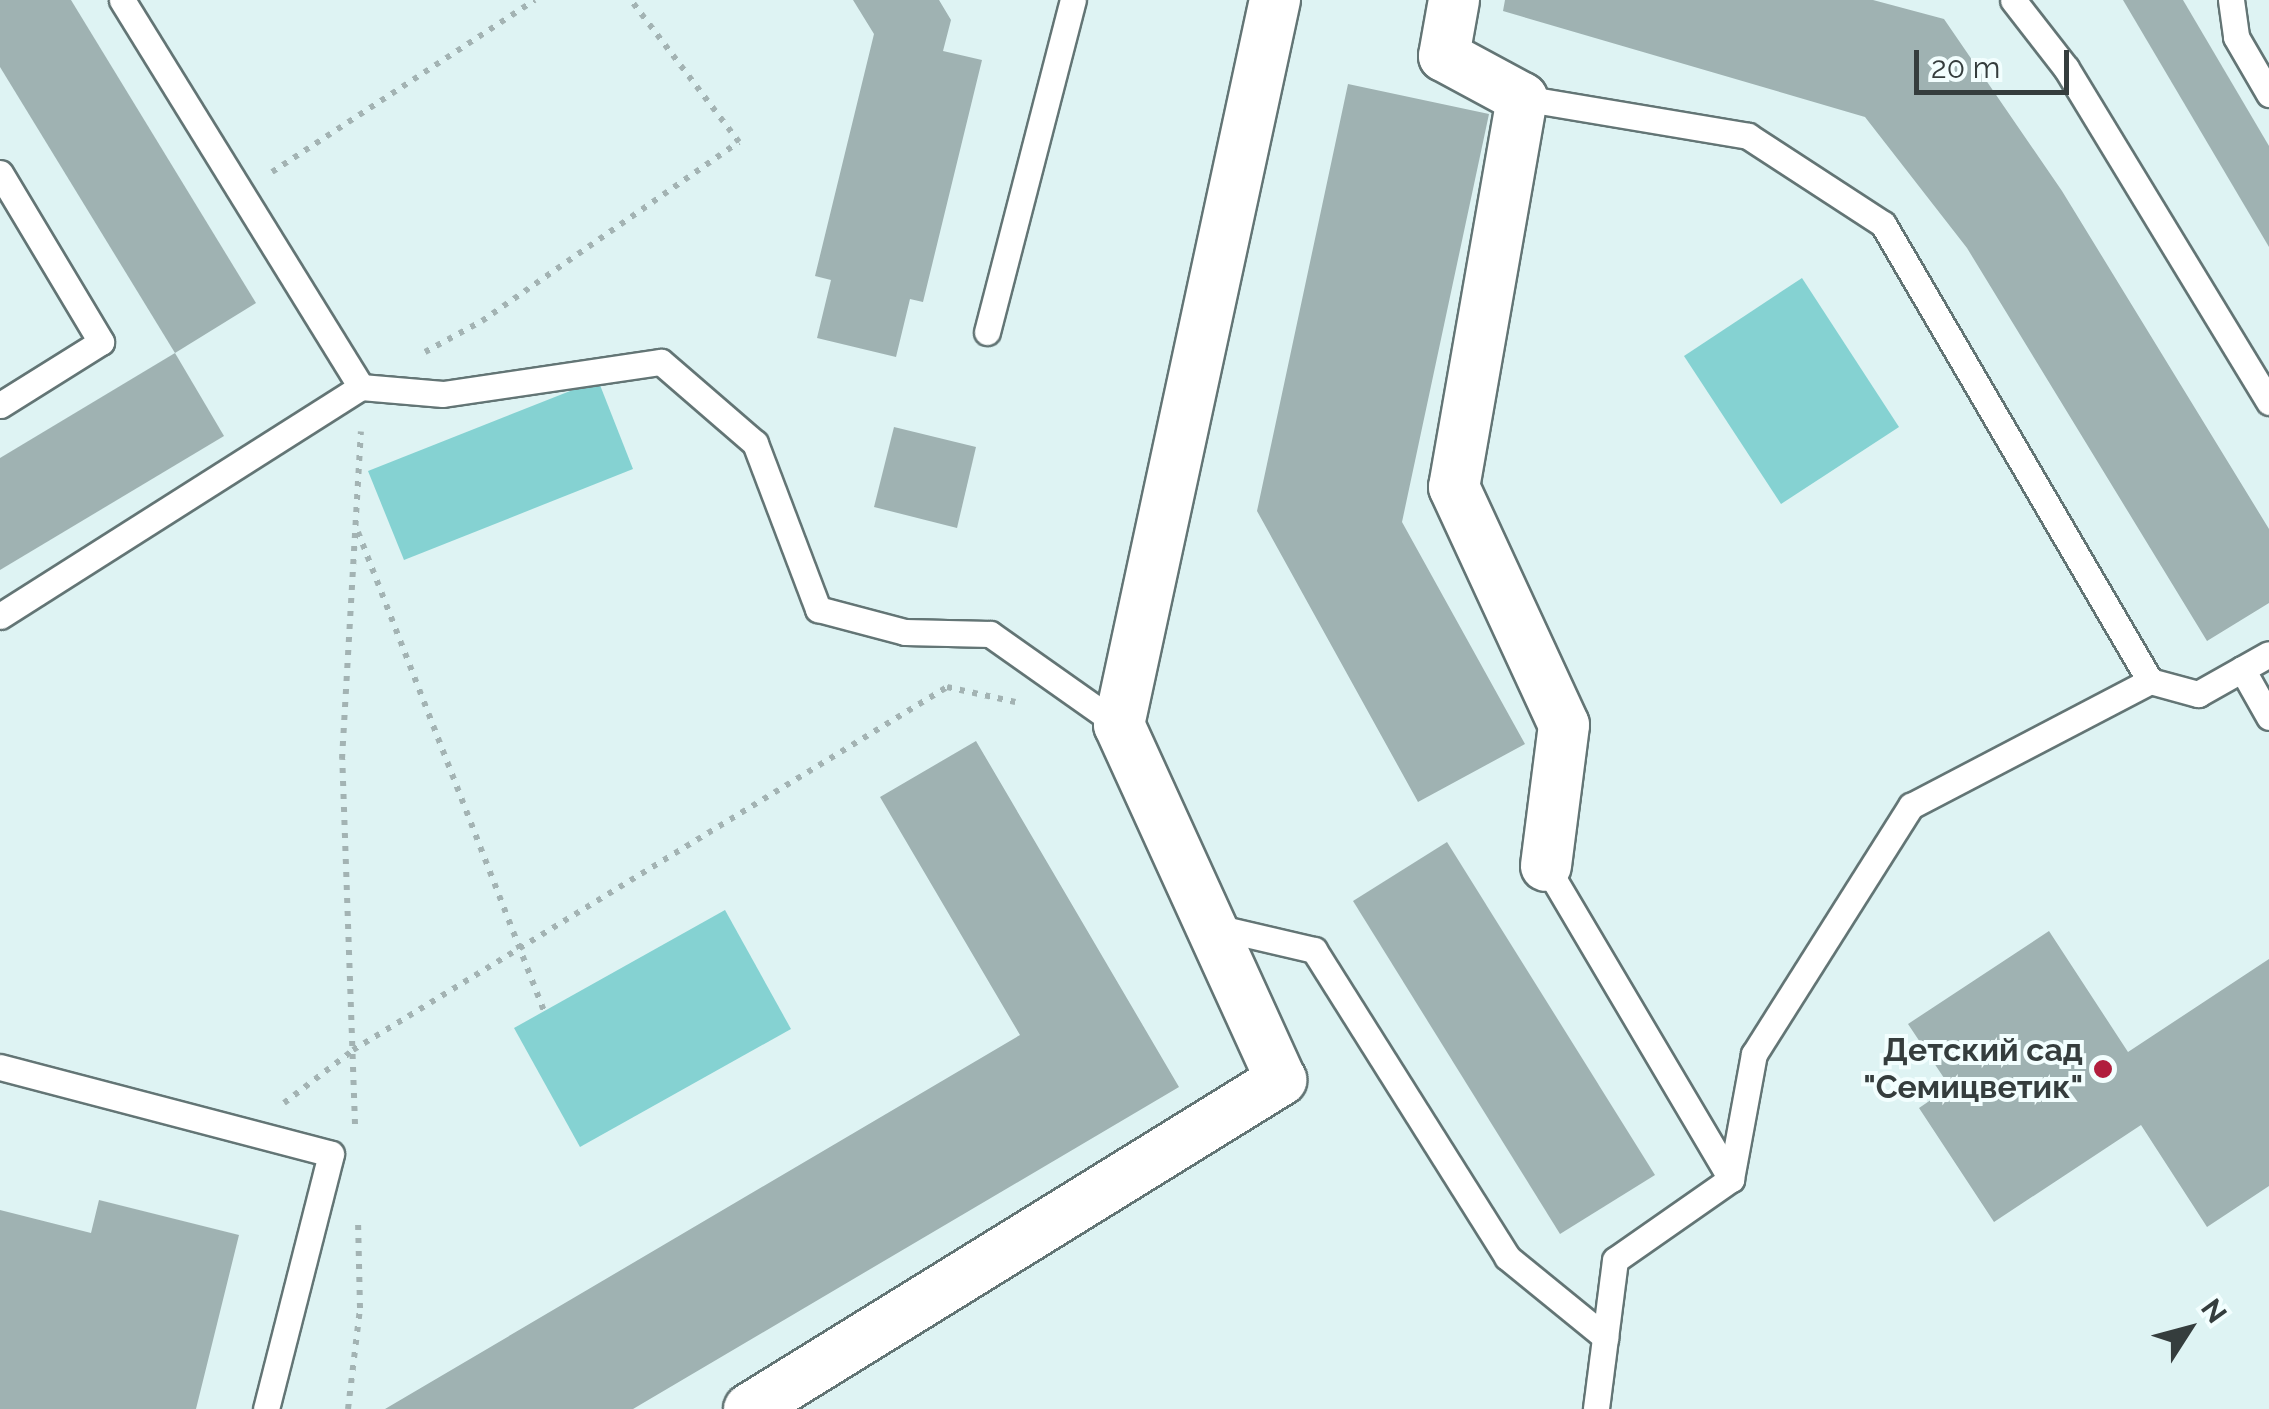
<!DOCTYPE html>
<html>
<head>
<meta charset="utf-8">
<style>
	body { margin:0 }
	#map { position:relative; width:2269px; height:1409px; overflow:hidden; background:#def3f3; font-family:Raleway,sans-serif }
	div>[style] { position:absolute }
	.green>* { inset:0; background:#85d2d2 }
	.building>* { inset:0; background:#9fb2b2 }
	.path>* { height:6px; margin-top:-3px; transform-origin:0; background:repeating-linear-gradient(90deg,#a3b3b3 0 5px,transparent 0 13px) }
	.roads { filter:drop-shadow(2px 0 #637575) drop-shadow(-2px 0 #637575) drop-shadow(0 2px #637575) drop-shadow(0 -2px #637575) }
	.service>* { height:25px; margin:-12.5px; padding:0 12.5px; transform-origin:12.5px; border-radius:12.5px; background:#fff }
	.minor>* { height:50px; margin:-25px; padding:0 25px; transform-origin:25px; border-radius:25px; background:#fff }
	.dots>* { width:28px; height:28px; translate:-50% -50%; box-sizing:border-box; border:5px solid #f2fefe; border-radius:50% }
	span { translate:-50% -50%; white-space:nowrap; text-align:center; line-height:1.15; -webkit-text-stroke:8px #f2fefe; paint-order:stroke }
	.poi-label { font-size:32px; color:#353d3d; font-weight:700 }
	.right { translate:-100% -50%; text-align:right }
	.north { position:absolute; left:2139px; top:1279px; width:100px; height:100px; -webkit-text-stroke:8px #f2fefe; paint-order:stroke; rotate:54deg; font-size:28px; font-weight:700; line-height:40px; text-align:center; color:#353d3d }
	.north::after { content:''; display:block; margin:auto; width:35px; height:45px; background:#353d3d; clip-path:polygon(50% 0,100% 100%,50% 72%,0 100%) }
	.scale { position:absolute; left:1914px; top:50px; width:155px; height:45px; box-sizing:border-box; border:5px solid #353d3d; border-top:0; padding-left:12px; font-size:30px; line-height:35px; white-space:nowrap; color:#353d3d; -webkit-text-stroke:8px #f2fefe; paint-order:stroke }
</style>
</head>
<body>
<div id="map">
	<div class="green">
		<div style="clip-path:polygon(1802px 278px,1899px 427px,1781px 504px,1684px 356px)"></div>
		<div style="clip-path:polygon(598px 380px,633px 469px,404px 560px,368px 471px)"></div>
		<div style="clip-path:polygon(725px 910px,791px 1029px,580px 1147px,514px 1028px)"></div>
	</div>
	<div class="building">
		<div style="clip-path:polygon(0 0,71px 0,256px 303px,175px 353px,0 67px)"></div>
		<div style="clip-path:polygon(853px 0,939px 0,951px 20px,943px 51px,982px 60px,923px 302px,910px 299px,896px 357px,817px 338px,831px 280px,815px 276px,874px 34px)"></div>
		<div style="clip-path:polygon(1505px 0,1873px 0,1944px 19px,2062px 191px,2269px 529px,2269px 603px,2207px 641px,1967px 248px,1865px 117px,1503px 11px)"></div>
		<div style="clip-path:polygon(2123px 0,2183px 0,2269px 146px,2269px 247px)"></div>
		<div style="clip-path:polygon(1348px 84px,1489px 114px,1402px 522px,1525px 744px,1418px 802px,1257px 511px)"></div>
		<div style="clip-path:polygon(175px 353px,224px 436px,0 570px,0 458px)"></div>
		<div style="clip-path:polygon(894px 427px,976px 447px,957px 528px,874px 507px)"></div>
		<div style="clip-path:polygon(976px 741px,1179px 1087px,633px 1409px,385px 1409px,1020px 1035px,880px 797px)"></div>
		<div style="clip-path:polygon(1447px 842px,1655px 1175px,1560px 1234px,1353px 901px)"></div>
		<div style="clip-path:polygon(2049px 931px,2128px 1052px,2269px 959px,2269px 1186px,2207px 1227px,2141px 1125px,1994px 1222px,1919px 1108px,1950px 1087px,1908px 1024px)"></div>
		<div style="clip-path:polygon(99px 1200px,239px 1235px,196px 1409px,0 1409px,0 1210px,91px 1233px)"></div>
	</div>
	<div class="path">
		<div style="left:272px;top:172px;width:314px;rotate:-33.2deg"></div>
		<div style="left:425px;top:352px;width:65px;rotate:-28.5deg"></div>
		<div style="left:482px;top:321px;width:313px;rotate:-34.9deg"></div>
		<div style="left:739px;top:142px;width:178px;rotate:-127.3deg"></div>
		<div style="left:358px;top:532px;width:514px;rotate:68.78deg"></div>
		<div style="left:284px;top:1103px;width:87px;rotate:-37.5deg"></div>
		<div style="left:353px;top:1050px;width:696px;rotate:-31.43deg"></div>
		<div style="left:947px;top:687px;width:70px;rotate:12.4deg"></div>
		<div style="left:355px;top:1124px;width:365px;rotate:-92deg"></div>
		<div style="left:342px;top:759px;width:328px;rotate:-86.7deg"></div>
		<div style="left:348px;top:1409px;width:102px;rotate:-83.2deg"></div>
		<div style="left:360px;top:1308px;width:87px;rotate:-91.3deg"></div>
	</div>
	<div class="roads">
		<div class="service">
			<div style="left:2013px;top:0;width:86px;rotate:52.1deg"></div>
			<div style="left:2066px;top:68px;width:391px;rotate:58.7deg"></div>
			<div style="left:2231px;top:0;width:37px;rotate:82deg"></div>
			<div style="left:2236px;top:37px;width:66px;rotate:59.9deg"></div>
			<div style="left:1522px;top:98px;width:229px;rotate:9.5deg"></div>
			<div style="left:1748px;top:136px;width:161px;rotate:33.1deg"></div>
			<div style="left:1883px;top:224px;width:529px;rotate:59.7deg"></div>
			<div style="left:2150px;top:681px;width:50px;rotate:15.2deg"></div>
			<div style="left:2198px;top:694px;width:81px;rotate:-29.4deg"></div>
			<div style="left:0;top:173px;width:197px;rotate:59.1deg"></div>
			<div style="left:101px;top:342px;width:119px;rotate:148deg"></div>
			<div style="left:987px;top:332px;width:343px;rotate:-75.5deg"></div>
			<div style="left:361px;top:387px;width:82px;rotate:4.9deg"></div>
			<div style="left:443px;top:394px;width:220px;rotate:-8.4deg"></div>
			<div style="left:661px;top:362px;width:124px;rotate:40.8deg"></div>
			<div style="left:755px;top:443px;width:178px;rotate:69.2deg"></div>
			<div style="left:818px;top:609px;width:90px;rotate:14.8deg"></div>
			<div style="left:905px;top:632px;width:85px;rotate:1.3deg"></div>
			<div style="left:990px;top:634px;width:158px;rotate:35.2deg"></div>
			<div style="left:0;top:616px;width:428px;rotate:-32.4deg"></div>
			<div style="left:361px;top:387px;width:455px;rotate:-121.7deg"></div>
			<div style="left:2242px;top:669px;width:55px;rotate:60.6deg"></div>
			<div style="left:1546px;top:866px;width:364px;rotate:59.4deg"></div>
			<div style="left:1731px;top:1179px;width:141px;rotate:145.1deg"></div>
			<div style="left:1615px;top:1260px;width:150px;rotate:97.3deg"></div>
			<div style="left:1211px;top:926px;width:106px;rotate:13.1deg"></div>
			<div style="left:1314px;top:950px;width:363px;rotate:57.8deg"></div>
			<div style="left:1507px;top:1257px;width:127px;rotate:39.2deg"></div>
			<div style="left:0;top:1067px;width:342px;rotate:14.7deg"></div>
			<div style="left:331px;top:1154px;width:263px;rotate:104.3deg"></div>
			<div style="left:1731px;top:1179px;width:127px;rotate:-79.6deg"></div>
			<div style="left:1754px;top:1054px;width:294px;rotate:-57.7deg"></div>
			<div style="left:1911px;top:806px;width:270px;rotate:-27.6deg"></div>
		</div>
		<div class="minor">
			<div style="left:1454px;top:0;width:57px;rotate:100.1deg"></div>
			<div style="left:1444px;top:56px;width:89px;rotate:28.3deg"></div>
			<div style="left:1522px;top:98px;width:395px;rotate:99.9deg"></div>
			<div style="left:1454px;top:487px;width:262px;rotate:65.2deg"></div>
			<div style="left:1564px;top:725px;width:142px;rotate:97.3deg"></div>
			<div style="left:749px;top:1409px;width:626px;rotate:-31.73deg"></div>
			<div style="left:1281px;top:1080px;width:390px;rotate:-114.5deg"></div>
			<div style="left:1119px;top:725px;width:742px;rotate:-77.86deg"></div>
		</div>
	</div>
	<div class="dots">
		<div style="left:2103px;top:1069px;background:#b11e3d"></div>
	</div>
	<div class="poi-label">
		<span class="right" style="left:2083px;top:1069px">Детский сад<br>"Семицветик"</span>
	</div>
	<div class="north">N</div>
	<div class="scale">20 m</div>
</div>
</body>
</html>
